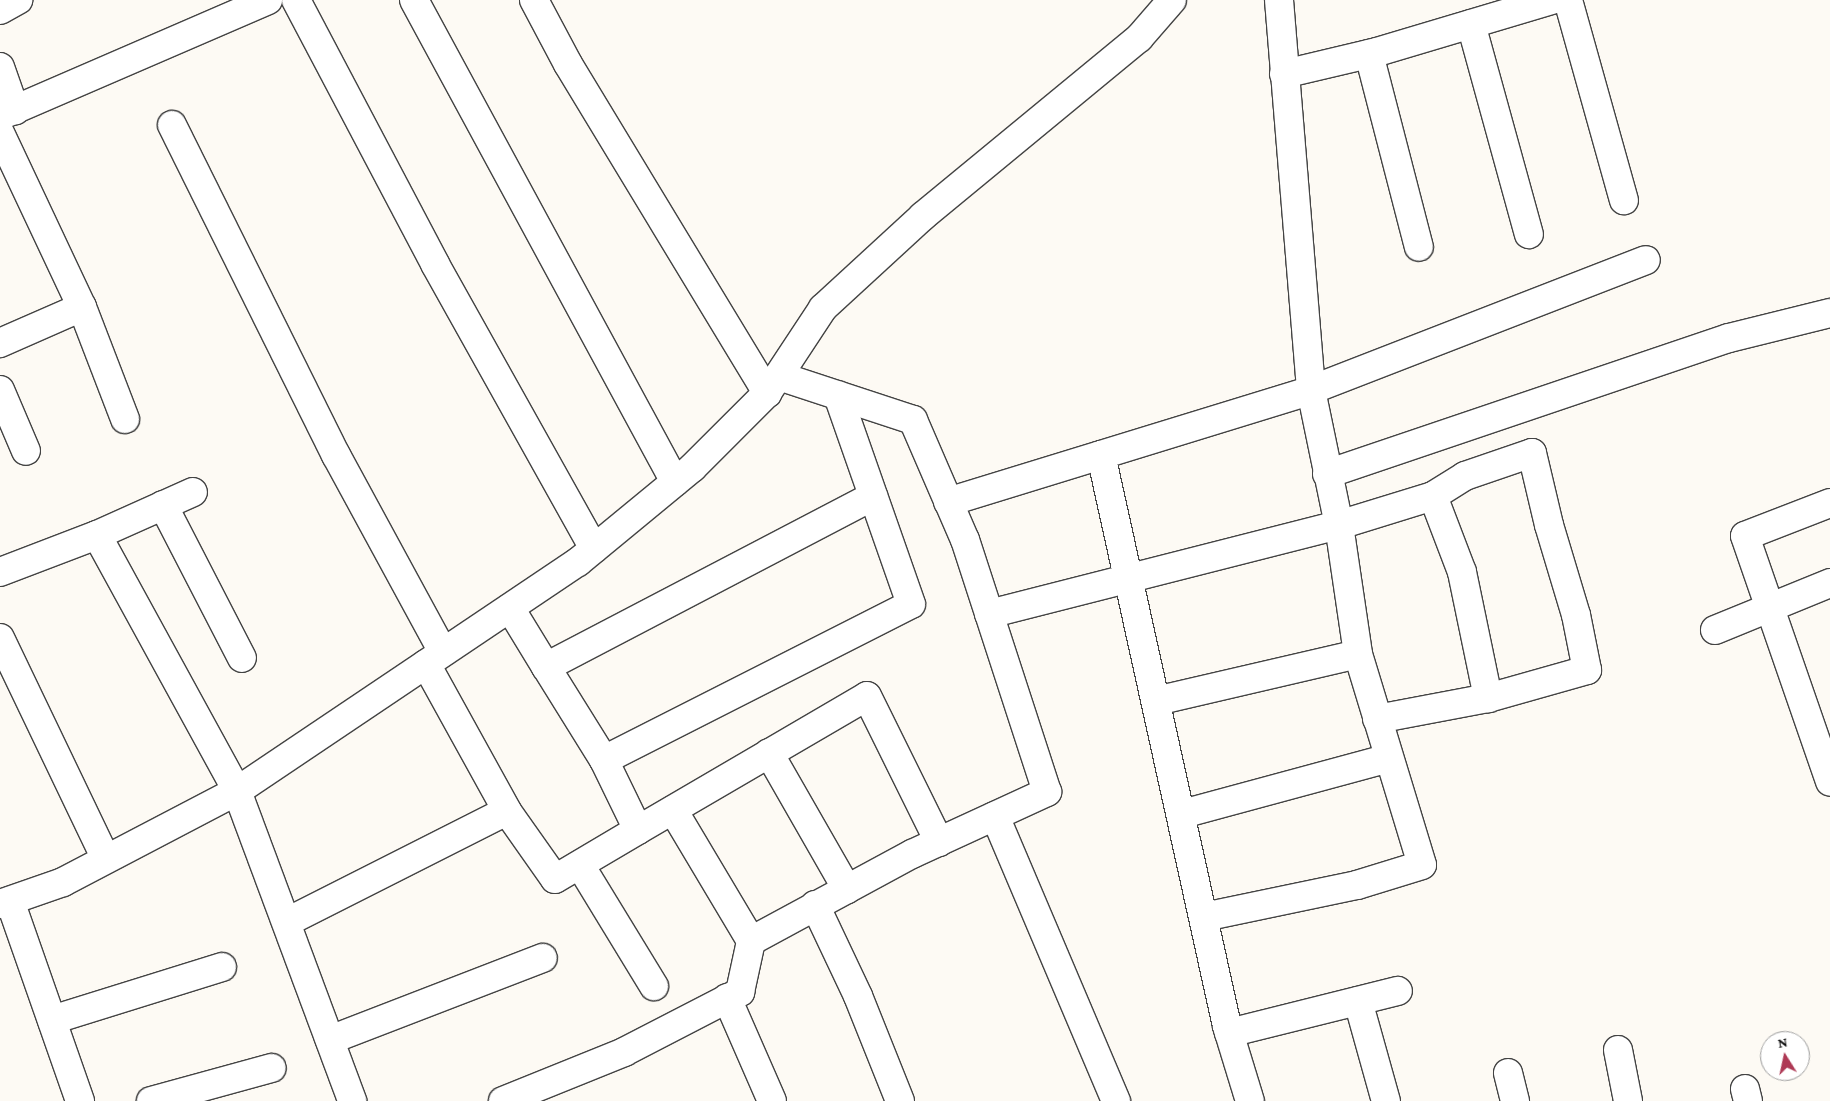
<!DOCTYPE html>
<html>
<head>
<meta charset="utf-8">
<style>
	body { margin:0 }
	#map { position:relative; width:1830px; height:1101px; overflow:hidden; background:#fdfaf4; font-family:"Crimson Pro",serif }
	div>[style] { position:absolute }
	.roads { filter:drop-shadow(1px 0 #434343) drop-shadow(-1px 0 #434343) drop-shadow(0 1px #434343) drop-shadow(0 -1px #434343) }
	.minor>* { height:28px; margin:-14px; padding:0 14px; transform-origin:14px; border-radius:14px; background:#fff }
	span { translate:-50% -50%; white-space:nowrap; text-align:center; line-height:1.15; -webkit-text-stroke:5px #fff; paint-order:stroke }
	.north { position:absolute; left:1760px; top:1031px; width:50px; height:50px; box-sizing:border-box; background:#fff; border:1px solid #9f9f9f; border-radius:50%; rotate:350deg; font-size:14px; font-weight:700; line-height:20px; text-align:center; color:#101010 }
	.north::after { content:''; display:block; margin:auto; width:18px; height:22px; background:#ae3955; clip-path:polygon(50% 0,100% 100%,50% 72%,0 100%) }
</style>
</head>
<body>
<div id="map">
	<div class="roads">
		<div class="minor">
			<div style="left:296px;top:0;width:298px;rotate:62.2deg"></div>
			<div style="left:435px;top:264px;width:326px;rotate:60.8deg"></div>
			<div style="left:414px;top:0;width:548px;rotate:61.56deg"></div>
			<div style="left:534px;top:0;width:72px;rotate:62deg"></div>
			<div style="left:568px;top:64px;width:385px;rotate:58.8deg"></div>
			<div style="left:1279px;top:0;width:391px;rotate:85.3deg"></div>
			<div style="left:1311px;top:390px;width:359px;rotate:-21.2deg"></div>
			<div style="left:1568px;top:0;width:208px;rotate:74.4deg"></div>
			<div style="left:0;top:10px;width:21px;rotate:-29deg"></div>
			<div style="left:1471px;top:24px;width:218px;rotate:74.6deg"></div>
			<div style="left:1369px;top:54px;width:199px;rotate:75.5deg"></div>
			<div style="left:0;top:67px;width:46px;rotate:70.8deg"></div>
			<div style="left:1284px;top:74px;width:96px;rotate:-13.3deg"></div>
			<div style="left:1377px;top:52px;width:182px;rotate:-16.6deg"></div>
			<div style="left:0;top:116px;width:292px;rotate:-23.4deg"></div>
			<div style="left:172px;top:125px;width:369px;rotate:63.6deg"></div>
			<div style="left:336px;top:455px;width:224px;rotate:61.5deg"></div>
			<div style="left:0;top:133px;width:192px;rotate:64.8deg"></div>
			<div style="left:82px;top:307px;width:90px;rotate:156.3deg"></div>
			<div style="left:82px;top:307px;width:120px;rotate:69deg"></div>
			<div style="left:0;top:390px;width:66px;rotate:66.9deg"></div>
			<div style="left:1101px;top:455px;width:585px;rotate:77.56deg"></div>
			<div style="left:1227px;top:1026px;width:78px;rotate:73deg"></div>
			<div style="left:1327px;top:474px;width:424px;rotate:-18.7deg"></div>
			<div style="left:1729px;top:338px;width:104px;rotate:-13.9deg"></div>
			<div style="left:948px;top:502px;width:380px;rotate:-17.1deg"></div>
			<div style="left:1311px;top:390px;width:138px;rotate:78.3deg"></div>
			<div style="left:1339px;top:525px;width:130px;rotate:81.6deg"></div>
			<div style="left:1358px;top:654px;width:220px;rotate:73.1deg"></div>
			<div style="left:1422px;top:865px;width:68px;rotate:162.9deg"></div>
			<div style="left:1357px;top:885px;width:156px;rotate:168.2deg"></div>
			<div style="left:1830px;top:503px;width:91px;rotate:158.8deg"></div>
			<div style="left:1745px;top:536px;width:260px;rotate:70.9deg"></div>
			<div style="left:163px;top:505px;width:172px;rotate:62.7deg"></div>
			<div style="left:97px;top:535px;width:292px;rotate:61.3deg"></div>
			<div style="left:237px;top:791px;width:331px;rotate:69.6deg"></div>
			<div style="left:0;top:572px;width:104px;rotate:-20.9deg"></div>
			<div style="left:97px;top:535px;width:105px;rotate:-24.1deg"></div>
			<div style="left:510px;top:608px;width:69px;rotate:58.6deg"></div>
			<div style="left:989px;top:614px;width:361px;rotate:-14.3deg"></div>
			<div style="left:1339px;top:525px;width:98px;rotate:-17.1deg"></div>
			<div style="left:1433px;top:496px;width:81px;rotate:69.1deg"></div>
			<div style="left:1462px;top:572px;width:129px;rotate:78.3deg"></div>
			<div style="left:1715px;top:630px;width:124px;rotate:-22.2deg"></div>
			<div style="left:0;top:638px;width:245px;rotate:64.4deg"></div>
			<div style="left:426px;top:664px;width:168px;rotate:61.1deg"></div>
			<div style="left:1156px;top:701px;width:207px;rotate:-13.1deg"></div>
			<div style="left:1377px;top:719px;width:113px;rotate:-10.7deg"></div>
			<div style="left:1488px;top:698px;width:103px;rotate:-15.8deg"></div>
			<div style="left:1587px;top:670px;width:56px;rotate:-101.3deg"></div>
			<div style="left:1576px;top:615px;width:94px;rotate:-106.7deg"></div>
			<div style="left:1549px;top:525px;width:74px;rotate:-103.3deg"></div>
			<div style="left:1532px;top:453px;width:71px;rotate:161.1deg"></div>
			<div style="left:1465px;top:476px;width:38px;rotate:148deg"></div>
			<div style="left:769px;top:753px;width:157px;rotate:60.2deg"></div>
			<div style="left:604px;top:760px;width:344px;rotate:-26.9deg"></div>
			<div style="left:911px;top:604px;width:221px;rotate:-109.3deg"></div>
			<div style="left:673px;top:810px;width:152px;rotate:59.2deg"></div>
			<div style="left:1182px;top:814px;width:214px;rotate:-15.1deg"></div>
			<div style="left:995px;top:816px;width:310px;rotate:67deg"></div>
			<div style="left:638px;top:830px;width:265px;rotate:-30.3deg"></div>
			<div style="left:867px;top:696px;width:163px;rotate:63.7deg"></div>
			<div style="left:580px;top:865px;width:142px;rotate:58.6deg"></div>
			<div style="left:10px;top:901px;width:212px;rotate:70.7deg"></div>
			<div style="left:0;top:904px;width:67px;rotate:-19.2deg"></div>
			<div style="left:63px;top:882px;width:196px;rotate:-27.6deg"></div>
			<div style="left:237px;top:791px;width:411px;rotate:-33.9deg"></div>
			<div style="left:578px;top:562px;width:148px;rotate:-39.5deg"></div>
			<div style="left:692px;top:468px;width:106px;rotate:-45deg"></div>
			<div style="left:767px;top:393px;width:102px;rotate:-56.6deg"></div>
			<div style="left:823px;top:308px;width:136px;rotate:-42.6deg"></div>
			<div style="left:923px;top:216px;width:280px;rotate:-39.5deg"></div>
			<div style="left:1139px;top:38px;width:50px;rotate:-49deg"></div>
			<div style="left:815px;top:905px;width:101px;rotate:64.7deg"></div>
			<div style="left:858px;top:996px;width:113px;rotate:68.2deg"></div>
			<div style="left:287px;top:922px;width:246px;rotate:-26.8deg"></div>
			<div style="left:507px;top:811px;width:83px;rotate:54.8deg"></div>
			<div style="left:555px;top:879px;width:96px;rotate:-30.6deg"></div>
			<div style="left:638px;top:830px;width:78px;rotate:-115.9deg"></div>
			<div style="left:604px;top:760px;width:110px;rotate:-121.9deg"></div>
			<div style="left:546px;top:667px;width:369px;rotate:-27.6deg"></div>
			<div style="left:727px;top:998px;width:112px;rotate:66.4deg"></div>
			<div style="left:1358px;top:1001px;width:104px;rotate:74.4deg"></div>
			<div style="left:52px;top:1020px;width:178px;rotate:-17.3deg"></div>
			<div style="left:1229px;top:1033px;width:174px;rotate:-14deg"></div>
			<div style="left:330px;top:1040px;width:228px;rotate:-21.1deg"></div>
			<div style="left:1618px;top:1050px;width:52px;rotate:78.9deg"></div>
			<div style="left:1508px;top:1073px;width:29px;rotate:76deg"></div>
			<div style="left:1745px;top:1089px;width:12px;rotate:76deg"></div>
			<div style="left:151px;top:1101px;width:125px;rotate:-15.3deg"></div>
			<div style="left:503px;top:1101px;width:131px;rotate:-22deg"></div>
			<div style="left:624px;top:1052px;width:131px;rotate:-27.3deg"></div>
			<div style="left:740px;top:992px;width:52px;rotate:-77.8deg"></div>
			<div style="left:751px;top:941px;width:183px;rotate:-28.4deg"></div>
			<div style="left:912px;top:854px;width:149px;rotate:-24.7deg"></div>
			<div style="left:1047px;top:792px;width:265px;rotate:-108deg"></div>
			<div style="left:965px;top:540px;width:131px;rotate:-113.4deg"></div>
			<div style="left:913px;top:420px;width:141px;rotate:-161.8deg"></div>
		</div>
	</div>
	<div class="north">N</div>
</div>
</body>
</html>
